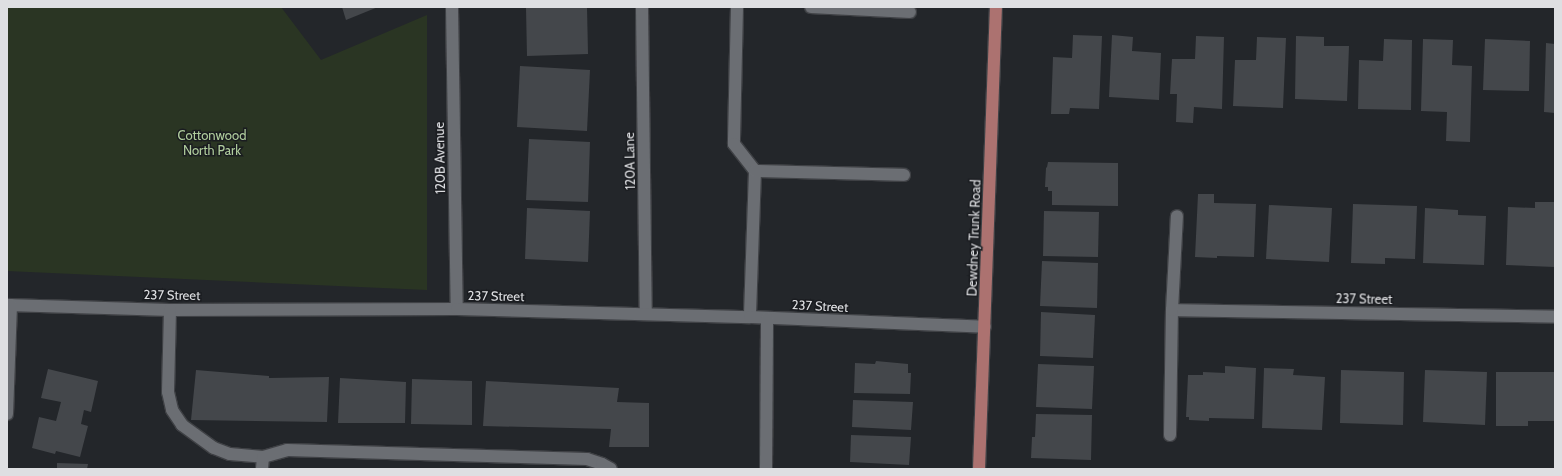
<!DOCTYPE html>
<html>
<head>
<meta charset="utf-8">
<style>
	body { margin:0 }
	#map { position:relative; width:1562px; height:476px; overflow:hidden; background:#23262a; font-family:Cabin,sans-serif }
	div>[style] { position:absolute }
	.green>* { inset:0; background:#2a3523 }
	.building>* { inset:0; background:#44474b }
	.roads { filter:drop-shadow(1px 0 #3f4145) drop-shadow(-1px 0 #3f4145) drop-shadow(0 1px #3f4145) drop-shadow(0 -1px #3f4145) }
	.minor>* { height:12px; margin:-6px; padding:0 6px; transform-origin:6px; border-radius:6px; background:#6b6e73 }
	.major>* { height:12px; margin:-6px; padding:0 6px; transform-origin:6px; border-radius:6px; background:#ac7270 }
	span { translate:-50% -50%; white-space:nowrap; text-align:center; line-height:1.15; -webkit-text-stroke:3px #1a1c20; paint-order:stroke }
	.park-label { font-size:13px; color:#b0cd9d }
	.street-label { font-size:13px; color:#dedfe2 }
	.frame { position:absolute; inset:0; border:8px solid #dedfe2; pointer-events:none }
</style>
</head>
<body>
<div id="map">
	<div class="green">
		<div style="clip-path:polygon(7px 7px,281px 7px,321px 60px,427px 15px,427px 290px,7px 271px)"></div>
	</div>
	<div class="building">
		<div style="clip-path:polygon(342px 7px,378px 7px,346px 20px)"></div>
		<div style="clip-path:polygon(587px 7px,588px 54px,527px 56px,526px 8px)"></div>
		<div style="clip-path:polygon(1073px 35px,1102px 36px,1099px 109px,1070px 108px,1069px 114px,1051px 114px,1053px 57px,1072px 58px)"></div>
		<div style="clip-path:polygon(1112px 35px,1133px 37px,1132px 51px,1161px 53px,1159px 100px,1109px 97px)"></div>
		<div style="clip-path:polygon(1196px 36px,1224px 37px,1222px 109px,1194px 107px,1193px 123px,1176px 122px,1177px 94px,1170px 94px,1172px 59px,1195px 59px)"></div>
		<div style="clip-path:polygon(1296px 36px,1324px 37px,1324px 46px,1349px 46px,1347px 101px,1295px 99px)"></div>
		<div style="clip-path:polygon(1257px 37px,1286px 38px,1283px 108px,1233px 106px,1235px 60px,1256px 60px)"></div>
		<div style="clip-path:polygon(1384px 39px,1412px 40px,1411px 110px,1358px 109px,1359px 60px,1383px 61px)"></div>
		<div style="clip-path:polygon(1423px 39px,1453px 40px,1452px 65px,1472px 66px,1470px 142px,1446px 141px,1447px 112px,1421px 111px)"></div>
		<div style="clip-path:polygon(1485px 39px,1530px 41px,1529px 91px,1483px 90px)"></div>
		<div style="clip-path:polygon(1546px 43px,1555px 44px,1555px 113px,1544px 112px)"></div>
		<div style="clip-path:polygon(520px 66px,590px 70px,587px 131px,517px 127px)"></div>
		<div style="clip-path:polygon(529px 139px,590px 142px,588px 202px,526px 200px)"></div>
		<div style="clip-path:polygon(1048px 162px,1118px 163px,1118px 206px,1052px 205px,1052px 191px,1048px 191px,1048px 187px,1045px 187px,1046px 168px,1047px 167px)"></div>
		<div style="clip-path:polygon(1198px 194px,1214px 194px,1214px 203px,1256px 204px,1254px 257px,1217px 256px,1217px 258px,1195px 257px)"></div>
		<div style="clip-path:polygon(1535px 202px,1555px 202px,1555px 267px,1506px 265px,1508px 207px,1535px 208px)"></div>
		<div style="clip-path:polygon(1353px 204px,1417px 206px,1415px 259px,1385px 258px,1385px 264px,1351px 263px)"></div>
		<div style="clip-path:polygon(1269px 205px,1332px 208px,1329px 262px,1266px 259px)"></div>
		<div style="clip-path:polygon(527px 208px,590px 211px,588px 262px,525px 259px)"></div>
		<div style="clip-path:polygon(1425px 208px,1458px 210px,1458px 215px,1486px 216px,1484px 265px,1423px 263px)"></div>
		<div style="clip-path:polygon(1044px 211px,1099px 212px,1098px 257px,1043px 256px)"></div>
		<div style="clip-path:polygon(1042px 261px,1098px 263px,1097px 308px,1040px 306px)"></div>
		<div style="clip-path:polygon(1041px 312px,1095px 315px,1093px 358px,1040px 356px)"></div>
		<div style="clip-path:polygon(876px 361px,908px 364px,908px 373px,911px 373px,910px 394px,854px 393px,855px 363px,875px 364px)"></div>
		<div style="clip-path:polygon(1038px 364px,1094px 366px,1092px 409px,1036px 407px)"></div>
		<div style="clip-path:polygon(1225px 366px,1256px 368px,1254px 419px,1209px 418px,1209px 421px,1189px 420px,1189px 417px,1186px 417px,1188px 375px,1203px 375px,1203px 372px,1225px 373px)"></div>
		<div style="clip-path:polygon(1264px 368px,1294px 369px,1293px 375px,1325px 377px,1322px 430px,1262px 428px)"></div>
		<div style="clip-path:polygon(48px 369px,98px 381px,91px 412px,84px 410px,81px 424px,88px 426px,80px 457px,56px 451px,55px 454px,32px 448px,39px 417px,56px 421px,61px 402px,41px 398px)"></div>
		<div style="clip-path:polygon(196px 370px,269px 376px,269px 378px,329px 377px,327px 422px,191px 420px)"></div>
		<div style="clip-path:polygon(1341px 370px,1404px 372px,1403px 425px,1340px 423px)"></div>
		<div style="clip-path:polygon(1425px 370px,1487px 372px,1485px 425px,1423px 422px)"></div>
		<div style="clip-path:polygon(1496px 372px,1555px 372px,1555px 421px,1528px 421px,1528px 426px,1496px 426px)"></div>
		<div style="clip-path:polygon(340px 378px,406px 382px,405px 423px,338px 423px)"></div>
		<div style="clip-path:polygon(412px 379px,472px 381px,472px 425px,411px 424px)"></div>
		<div style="clip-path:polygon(486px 381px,619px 388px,617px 402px,649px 403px,649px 447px,609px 447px,611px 429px,483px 426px)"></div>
		<div style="clip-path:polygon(853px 400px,913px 402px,911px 430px,852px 427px)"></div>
		<div style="clip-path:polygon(1036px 414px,1092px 415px,1091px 460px,1031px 458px,1032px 437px,1035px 437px)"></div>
		<div style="clip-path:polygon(851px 435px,911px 437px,909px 465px,850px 462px)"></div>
		<div style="clip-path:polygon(57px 463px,88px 464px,87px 469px,57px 469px)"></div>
	</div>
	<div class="roads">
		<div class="minor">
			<div style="left:452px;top:7px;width:302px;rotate:89.1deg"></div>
			<div style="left:642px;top:7px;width:307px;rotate:89.3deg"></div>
			<div style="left:737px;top:7px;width:137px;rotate:91.3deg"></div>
			<div style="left:734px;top:144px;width:34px;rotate:52deg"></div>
			<div style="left:755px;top:171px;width:146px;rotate:92deg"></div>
			<div style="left:811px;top:7px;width:99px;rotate:2.9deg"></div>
			<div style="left:755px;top:171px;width:149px;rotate:1.5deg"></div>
			<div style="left:7px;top:305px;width:163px;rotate:1.8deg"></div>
			<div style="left:170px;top:310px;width:287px;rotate:-0.2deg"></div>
			<div style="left:457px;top:309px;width:293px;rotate:1.6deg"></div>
			<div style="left:750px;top:317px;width:235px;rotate:2.4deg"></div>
			<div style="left:170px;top:310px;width:82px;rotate:91.4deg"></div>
			<div style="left:168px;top:392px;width:18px;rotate:77deg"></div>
			<div style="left:172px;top:410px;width:18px;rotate:56deg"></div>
			<div style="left:182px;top:425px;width:39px;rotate:36deg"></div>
			<div style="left:214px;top:448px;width:17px;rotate:21deg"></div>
			<div style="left:230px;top:454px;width:33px;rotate:5deg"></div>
			<div style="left:263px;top:457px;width:12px;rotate:95deg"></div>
			<div style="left:1172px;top:310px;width:383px;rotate:1deg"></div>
			<div style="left:7px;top:414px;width:109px;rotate:-87.9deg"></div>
			<div style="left:1170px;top:435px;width:125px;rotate:-89.1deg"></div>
			<div style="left:1172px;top:310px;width:94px;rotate:-87deg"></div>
			<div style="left:263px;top:457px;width:25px;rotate:-16deg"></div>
			<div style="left:287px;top:450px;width:300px;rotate:1.7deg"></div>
			<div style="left:587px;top:459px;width:16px;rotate:18deg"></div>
			<div style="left:602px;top:464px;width:10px;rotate:29deg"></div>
			<div style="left:766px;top:469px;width:151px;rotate:-89.6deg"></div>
		</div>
		<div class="major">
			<div style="left:979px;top:469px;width:462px;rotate:-87.9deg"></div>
		</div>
	</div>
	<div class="park-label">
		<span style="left:212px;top:143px">Cottonwood<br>North Park</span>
	</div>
	<div class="street-label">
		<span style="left:440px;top:158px;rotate:-91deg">120B Avenue</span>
		<span style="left:630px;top:161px;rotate:-91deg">120A Lane</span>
		<span style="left:974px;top:238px;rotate:-88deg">Dewdney Trunk Road</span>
		<span style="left:172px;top:295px;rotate:1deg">237 Street</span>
		<span style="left:496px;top:296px;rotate:1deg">237 Street</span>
		<span style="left:1364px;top:299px;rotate:1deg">237 Street</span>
		<span style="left:820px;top:306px;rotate:3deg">237 Street</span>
	</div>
	<div class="frame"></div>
</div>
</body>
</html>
